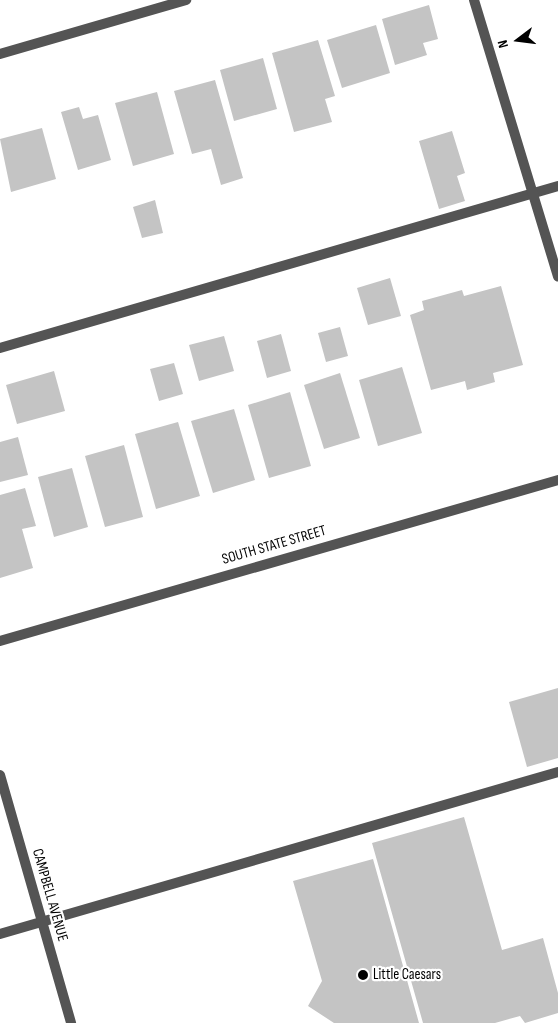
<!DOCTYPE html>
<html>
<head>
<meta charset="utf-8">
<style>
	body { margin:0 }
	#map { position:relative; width:558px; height:1023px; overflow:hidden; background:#fff; font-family:"Sofia Sans Condensed",sans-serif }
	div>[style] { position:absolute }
	.building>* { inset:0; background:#c4c4c4 }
	.service>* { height:10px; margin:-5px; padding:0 5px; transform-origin:5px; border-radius:5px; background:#545454 }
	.minor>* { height:10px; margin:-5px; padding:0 5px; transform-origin:5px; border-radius:5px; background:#545454 }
	.tertiary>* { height:10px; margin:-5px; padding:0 5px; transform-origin:5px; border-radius:5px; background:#545454 }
	.dots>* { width:14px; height:14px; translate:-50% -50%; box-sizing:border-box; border:2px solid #fff; border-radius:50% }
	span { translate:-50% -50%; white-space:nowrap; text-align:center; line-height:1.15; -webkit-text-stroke:4.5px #fff; paint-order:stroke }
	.street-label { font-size:15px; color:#000 }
	.poi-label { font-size:15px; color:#000 }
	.left { translate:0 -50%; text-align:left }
	.north { position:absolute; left:493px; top:15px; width:50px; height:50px; -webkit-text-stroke:4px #fff; paint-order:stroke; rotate:255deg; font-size:14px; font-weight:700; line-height:20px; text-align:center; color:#000 }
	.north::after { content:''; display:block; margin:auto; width:18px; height:22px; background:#000; clip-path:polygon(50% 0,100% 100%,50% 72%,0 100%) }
</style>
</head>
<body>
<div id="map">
	<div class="building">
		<div style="clip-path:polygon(429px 5px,438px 39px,423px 43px,427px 55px,395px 65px,382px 19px)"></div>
		<div style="clip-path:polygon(376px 25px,390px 73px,342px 88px,327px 40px)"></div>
		<div style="clip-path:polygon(318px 40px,335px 96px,325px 99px,332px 122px,294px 132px,272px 53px)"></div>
		<div style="clip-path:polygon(263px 58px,277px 109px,234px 121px,220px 70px)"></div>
		<div style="clip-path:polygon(215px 80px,243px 178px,221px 185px,211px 149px,192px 154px,174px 91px)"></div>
		<div style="clip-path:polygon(157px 92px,174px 154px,133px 166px,115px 103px)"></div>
		<div style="clip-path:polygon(79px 107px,83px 119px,98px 115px,111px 160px,78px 170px,61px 112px)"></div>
		<div style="clip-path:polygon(42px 128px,56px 179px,11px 192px,0 139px)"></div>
		<div style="clip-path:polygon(452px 131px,465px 173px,457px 176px,465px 201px,439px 209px,419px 141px)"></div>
		<div style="clip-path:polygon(155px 200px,163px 233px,142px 238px,133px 207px)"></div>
		<div style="clip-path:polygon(390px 278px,401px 316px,368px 325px,357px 288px)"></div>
		<div style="clip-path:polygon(501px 286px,523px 365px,493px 373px,495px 382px,467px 390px,465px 381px,431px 390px,410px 315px,424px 310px,422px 301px,462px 290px,464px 296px)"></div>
		<div style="clip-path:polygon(340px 327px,348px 356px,326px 362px,318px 333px)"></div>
		<div style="clip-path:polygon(281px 334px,291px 371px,267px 378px,257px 341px)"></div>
		<div style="clip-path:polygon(224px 336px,234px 371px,199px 381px,189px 345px)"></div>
		<div style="clip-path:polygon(174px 363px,183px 394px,159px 401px,150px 369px)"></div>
		<div style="clip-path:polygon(402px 367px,422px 433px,378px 446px,359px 380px)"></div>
		<div style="clip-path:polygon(54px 371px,65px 411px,17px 424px,6px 385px)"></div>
		<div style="clip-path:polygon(340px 373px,360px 438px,324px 449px,304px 385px)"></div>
		<div style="clip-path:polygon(290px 392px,311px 466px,269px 478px,248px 405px)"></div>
		<div style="clip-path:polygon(234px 409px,255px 480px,213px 493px,191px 421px)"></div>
		<div style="clip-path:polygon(178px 422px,200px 496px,156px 509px,135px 434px)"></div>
		<div style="clip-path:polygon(18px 437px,28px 475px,0 482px,0 442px)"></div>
		<div style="clip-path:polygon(124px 445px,143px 517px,105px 527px,85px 456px)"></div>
		<div style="clip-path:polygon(72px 468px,88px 527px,54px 537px,38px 477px)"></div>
		<div style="clip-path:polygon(25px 488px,36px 526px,22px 529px,33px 568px,0 578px,0 495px)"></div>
		<div style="clip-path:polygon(558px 688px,558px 758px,527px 767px,509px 702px)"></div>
		<div style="clip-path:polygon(464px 817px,502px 950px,543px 938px,558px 993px,558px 1013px,525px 1023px,520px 1016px,495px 1023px,423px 1023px,372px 843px)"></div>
		<div style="clip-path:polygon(373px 859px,419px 1023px,334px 1023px,308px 1006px,322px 981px,293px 881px)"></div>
	</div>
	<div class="service">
		<div style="left:0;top:348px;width:581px;rotate:-16.19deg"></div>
		<div style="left:0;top:934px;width:581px;rotate:-16.19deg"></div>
	</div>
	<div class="minor">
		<div style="left:0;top:54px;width:194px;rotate:-16.2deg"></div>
		<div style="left:0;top:641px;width:581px;rotate:-16.09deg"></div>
		<div style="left:0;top:775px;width:258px;rotate:74deg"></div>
	</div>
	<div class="tertiary">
		<div style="left:474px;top:0;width:289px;rotate:73.1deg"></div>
	</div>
	<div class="dots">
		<div style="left:363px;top:975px;background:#000"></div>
	</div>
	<div class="street-label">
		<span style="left:274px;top:545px;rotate:-16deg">SOUTH STATE STREET</span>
		<span style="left:50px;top:895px;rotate:74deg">CAMPBELL AVENUE</span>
	</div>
	<div class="poi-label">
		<span class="left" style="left:373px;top:975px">Little Caesars</span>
	</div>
	<div class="north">N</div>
</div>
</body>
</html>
